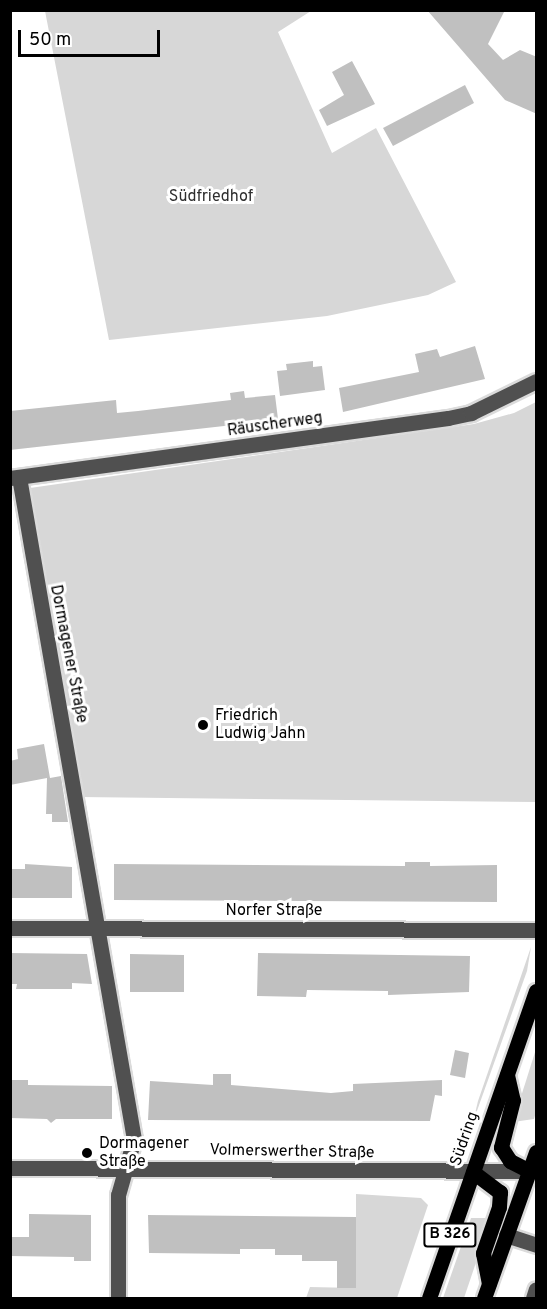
<!DOCTYPE html>
<html>
<head>
<meta charset="utf-8">
<style>
	body { margin:0 }
	#map { position:relative; width:547px; height:1309px; overflow:hidden; background:#fff; font-family:Overpass,sans-serif }
	div>[style] { position:absolute }
	.green>* { inset:0; background:#d7d7d7 }
	.building>* { inset:0; background:#c0c0c0 }
	.roads { filter:drop-shadow(2px 0 #dbdbdb) drop-shadow(-2px 0 #dbdbdb) drop-shadow(0 2px #dbdbdb) drop-shadow(0 -2px #dbdbdb) }
	.minor>* { height:15px; margin:-7.5px; padding:0 7.5px; transform-origin:7.5px; border-radius:7.5px; background:#505050 }
	.major>* { height:15px; margin:-7.5px; padding:0 7.5px; transform-origin:7.5px; border-radius:7.5px; background:#000 }
	.dots>* { width:16px; height:16px; translate:-50% -50%; box-sizing:border-box; border:3px solid #fff; border-radius:50% }
	span { translate:-50% -50%; white-space:nowrap; text-align:center; line-height:1.15; -webkit-text-stroke:6px #fff; paint-order:stroke }
	.shield-label span { padding:2px 4px; background:#fff; border:2px solid; border-radius:4px; -webkit-text-stroke-width:0 }
	.shield-label { font-size:15px; color:#000; font-weight:700 }
	.park-label { font-size:16px; color:#2e2e2e }
	.street-label { font-size:16px; color:#000 }
	.poi-label { font-size:16px; color:#000 }
	.left { translate:0 -50%; text-align:left }
	.frame { position:absolute; inset:0; border:12px solid #000; pointer-events:none }
	.scale { position:absolute; left:18px; top:30px; width:142px; height:27px; box-sizing:border-box; border:3px solid #000; border-top:0; padding-left:8px; font-size:18px; line-height:21px; white-space:nowrap; color:#000; -webkit-text-stroke:4px #fff; paint-order:stroke }
</style>
</head>
<body>
<div id="map">
	<div class="green">
		<div style="clip-path:polygon(45px 11px,311px 11px,278px 32px,332px 153px,376px 128px,456px 282px,428px 295px,327px 316px,109px 340px)"></div>
		<div style="clip-path:polygon(536px 402px,536px 802px,79px 797px,25px 496px,30px 488px,474px 424px,514px 413px)"></div>
		<div style="clip-path:polygon(531px 947px,527px 971px,473px 1122px,478px 1101px)"></div>
		<div style="clip-path:polygon(536px 1049px,536px 1112px,534px 1119px,513px 1122px)"></div>
		<div style="clip-path:polygon(356px 1194px,421px 1198px,428px 1205px,397px 1298px,306px 1298px,310px 1287px,356px 1288px)"></div>
		<div style="clip-path:polygon(471px 1218px,491px 1218px,464px 1298px,443px 1298px)"></div>
	</div>
	<div class="building">
		<div style="clip-path:polygon(427px 10px,505px 10px,488px 44px,503px 60px,520px 50px,537px 57px,537px 114px,505px 100px)"></div>
		<div style="clip-path:polygon(352px 61px,375px 104px,327px 126px,319px 110px,344px 95px,332px 72px)"></div>
		<div style="clip-path:polygon(465px 85px,474px 103px,393px 146px,383px 128px)"></div>
		<div style="clip-path:polygon(475px 346px,485px 379px,343px 412px,339px 388px,419px 372px,415px 354px,437px 349px,440px 357px)"></div>
		<div style="clip-path:polygon(313px 361px,313px 367px,322px 366px,325px 390px,280px 396px,277px 371px,287px 370px,286px 364px)"></div>
		<div style="clip-path:polygon(244px 391px,245px 398px,275px 395px,278px 419px,247px 423px,248px 435px,235px 437px,233px 425px,10px 450px,10px 411px,116px 400px,117px 413px,138px 411px,231px 400px,230px 393px)"></div>
		<div style="clip-path:polygon(44px 744px,50px 778px,61px 776px,68px 822px,52px 822px,52px 814px,46px 814px,47px 778px,10px 785px,10px 761px,18px 759px,17px 749px)"></div>
		<div style="clip-path:polygon(405px 862px,430px 862px,430px 866px,497px 865px,497px 902px,114px 900px,114px 864px,405px 866px)"></div>
		<div style="clip-path:polygon(25px 864px,72px 867px,72px 898px,10px 898px,10px 869px,25px 869px)"></div>
		<div style="clip-path:polygon(10px 953px,87px 954px,92px 984px,72px 983px,72px 989px,16px 989px,17px 984px,10px 984px)"></div>
		<div style="clip-path:polygon(258px 953px,470px 956px,469px 992px,388px 995px,388px 991px,307px 990px,306px 997px,257px 996px)"></div>
		<div style="clip-path:polygon(130px 954px,184px 955px,184px 992px,130px 992px)"></div>
		<div style="clip-path:polygon(455px 1050px,469px 1053px,465px 1078px,450px 1075px)"></div>
		<div style="clip-path:polygon(213px 1074px,231px 1074px,231px 1085px,331px 1093px,353px 1091px,353px 1084px,442px 1080px,442px 1096px,435px 1095px,430px 1121px,148px 1120px,150px 1081px,213px 1085px)"></div>
		<div style="clip-path:polygon(10px 1080px,28px 1080px,28px 1085px,112px 1086px,112px 1119px,56px 1119px,51px 1123px,47px 1119px,10px 1118px)"></div>
		<div style="clip-path:polygon(29px 1214px,91px 1215px,91px 1261px,74px 1261px,74px 1257px,10px 1256px,10px 1237px,29px 1237px)"></div>
		<div style="clip-path:polygon(148px 1215px,356px 1217px,356px 1288px,337px 1288px,337px 1261px,302px 1261px,302px 1255px,275px 1255px,275px 1249px,240px 1249px,240px 1254px,149px 1253px)"></div>
	</div>
	<div class="roads">
		<div class="minor">
			<div style="left:19px;top:477px;width:672px;rotate:80.15deg"></div>
			<div style="left:134px;top:1139px;width:58px;rotate:105.9deg"></div>
			<div style="left:118px;top:1195px;width:103px;rotate:90deg"></div>
			<div style="left:10px;top:478px;width:442px;rotate:-7.8deg"></div>
			<div style="left:448px;top:418px;width:24px;rotate:-12deg"></div>
			<div style="left:471px;top:413px;width:72px;rotate:-26.2deg"></div>
			<div style="left:10px;top:928px;width:526px;rotate:0.22deg"></div>
			<div style="left:10px;top:1168px;width:522px;rotate:0.33deg"></div>
			<div style="left:506px;top:1235px;width:32px;rotate:18deg"></div>
			<div style="left:533px;top:1298px;width:9px;rotate:-72deg"></div>
		</div>
		<div class="major">
			<div style="left:507px;top:1075px;width:26px;rotate:77deg"></div>
			<div style="left:513px;top:1100px;width:49px;rotate:104.3deg"></div>
			<div style="left:501px;top:1147px;width:17px;rotate:57deg"></div>
			<div style="left:510px;top:1161px;width:22px;rotate:27deg"></div>
			<div style="left:473px;top:1172px;width:34px;rotate:37deg"></div>
			<div style="left:500px;top:1192px;width:15px;rotate:94deg"></div>
			<div style="left:499px;top:1207px;width:49px;rotate:109.2deg"></div>
			<div style="left:483px;top:1253px;width:31px;rotate:79deg"></div>
			<div style="left:429px;top:1298px;width:325px;rotate:-70.8deg"></div>
			<div style="left:484px;top:1298px;width:155px;rotate:-70.4deg"></div>
		</div>
	</div>
	<div class="dots">
		<div style="left:203px;top:725px;background:#000"></div>
		<div style="left:87px;top:1153px;background:#000"></div>
	</div>
	<div class="shield-label">
		<span style="left:450px;top:1235px">B 326</span>
	</div>
	<div class="park-label">
		<span style="left:211px;top:197px">Südfriedhof</span>
	</div>
	<div class="street-label">
		<span style="left:275px;top:425px;rotate:-8deg">Räuscherweg</span>
		<span style="left:68px;top:654px;rotate:79deg">Dormagener Straße</span>
		<span style="left:274px;top:911px">Norfer Straße</span>
		<span style="left:465px;top:1139px;rotate:-71deg">Südring</span>
		<span style="left:292px;top:1152px;rotate:1deg">Volmerswerther Straße</span>
	</div>
	<div class="poi-label">
		<span class="left" style="left:215px;top:725px">Friedrich<br>Ludwig Jahn</span>
		<span class="left" style="left:99px;top:1153px">Dormagener<br>Straße</span>
	</div>
	<div class="frame"></div>
	<div class="scale">50 m</div>
</div>
</body>
</html>
